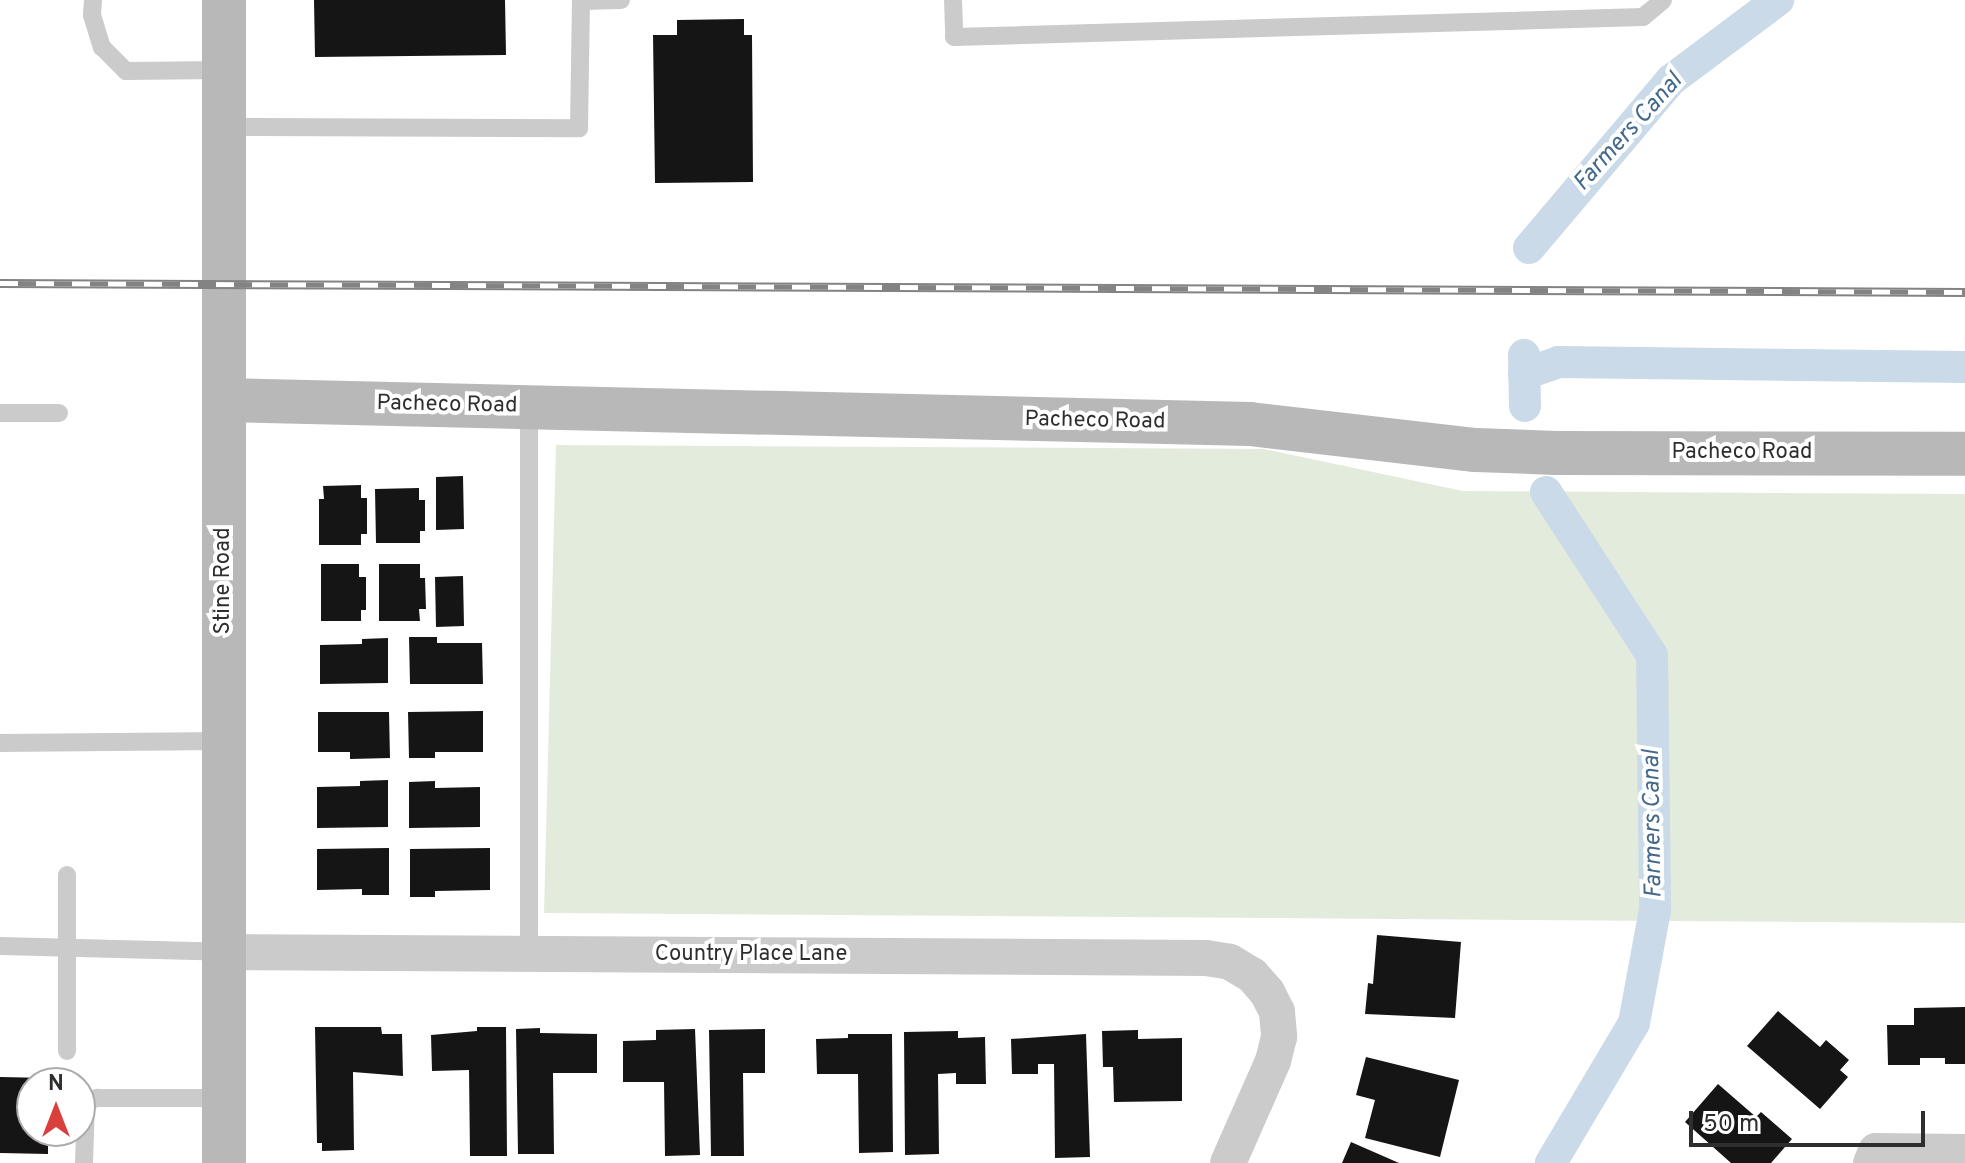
<!DOCTYPE html>
<html>
<head>
<meta charset="utf-8">
<style>
	body { margin:0 }
	#map { position:relative; width:1965px; height:1163px; overflow:hidden; background:#fff; font-family:Overpass,sans-serif }
	div>[style] { position:absolute }
	.green>* { inset:0; background:#e3ebdd }
	.canal>* { height:32px; margin:-16px; padding:0 16px; transform-origin:16px; border-radius:16px; background:#cadae9 }
	.building>* { inset:0; background:#151515 }
	.lane>* { height:18px; margin:-9px; padding:0 9px; transform-origin:9px; border-radius:9px; background:#cbcbcb }
	.street>* { height:36px; margin:-18px; padding:0 18px; transform-origin:18px; border-radius:18px; background:#cbcbcb }
	.secondary>* { height:44px; margin:-22px; padding:0 22px; transform-origin:22px; border-radius:22px; background:#b8b8b8 }
	.rail>* { height:9px; margin-top:-4.5px; transform-origin:0; background:repeating-linear-gradient(90deg,#fff 0 18px,#838383 0 36px); box-sizing:border-box; border-block:2px solid #838383 }
	span { translate:-50% -50%; white-space:nowrap; text-align:center; line-height:1.15; -webkit-text-stroke:8px #fff; paint-order:stroke }
	.street-label { font-size:22px; color:#2e2e2e }
	.water-label { font-size:24px; color:#42688b; font-style:italic }
	.north { position:absolute; left:16px; top:1067px; width:80px; height:80px; box-sizing:border-box; background:#fff; border:2px solid #ababab; border-radius:50%; rotate:0deg; font-size:22px; font-weight:700; line-height:32px; text-align:center; color:#2e2e2e }
	.north::after { content:''; display:block; margin:auto; width:28px; height:36px; background:#d9403d; clip-path:polygon(50% 0,100% 100%,50% 72%,0 100%) }
	.scale { position:absolute; left:1689px; top:1111px; width:236px; height:36px; box-sizing:border-box; border:4px solid #2e2e2e; border-top:0; padding-left:10px; font-size:24px; line-height:28px; white-space:nowrap; color:#2e2e2e; -webkit-text-stroke:6px #fff; paint-order:stroke }
</style>
</head>
<body>
<div id="map">
	<div class="green">
		<div style="clip-path:polygon(556px 445px,1264px 449px,1463px 491px,1965px 494px,1965px 923px,544px 913px)"></div>
	</div>
	<div class="canal">
		<div style="left:1529px;top:248px;width:220px;rotate:-49.8deg"></div>
		<div style="left:1671px;top:80px;width:134px;rotate:-36.8deg"></div>
		<div style="left:1524px;top:355px;width:51px;rotate:88.9deg"></div>
		<div style="left:1524px;top:374px;width:36px;rotate:-19deg"></div>
		<div style="left:1558px;top:362px;width:407px;rotate:0.7deg"></div>
		<div style="left:1546px;top:492px;width:194px;rotate:57deg"></div>
		<div style="left:1652px;top:655px;width:255px;rotate:89.3deg"></div>
		<div style="left:1655px;top:910px;width:115px;rotate:100.5deg"></div>
		<div style="left:1634px;top:1023px;width:163px;rotate:120.7deg"></div>
	</div>
	<div class="building">
		<div style="clip-path:polygon(314px 0,505px 0,506px 55px,315px 57px)"></div>
		<div style="clip-path:polygon(744px 19px,744px 35px,752px 35px,753px 182px,655px 183px,653px 35px,677px 35px,677px 20px)"></div>
		<div style="clip-path:polygon(463px 476px,464px 529px,436px 530px,436px 477px)"></div>
		<div style="clip-path:polygon(361px 485px,361px 498px,367px 498px,367px 534px,361px 534px,361px 545px,319px 545px,319px 499px,324px 499px,323px 486px)"></div>
		<div style="clip-path:polygon(419px 488px,419px 500px,425px 500px,425px 531px,420px 531px,420px 543px,376px 543px,375px 489px)"></div>
		<div style="clip-path:polygon(321px 564px,359px 564px,359px 577px,366px 577px,366px 610px,361px 610px,361px 621px,321px 621px)"></div>
		<div style="clip-path:polygon(379px 564px,420px 564px,420px 578px,425px 578px,426px 609px,419px 609px,420px 621px,379px 621px)"></div>
		<div style="clip-path:polygon(463px 576px,464px 626px,436px 627px,435px 577px)"></div>
		<div style="clip-path:polygon(409px 637px,437px 637px,437px 643px,482px 643px,483px 684px,410px 684px)"></div>
		<div style="clip-path:polygon(388px 638px,388px 683px,320px 684px,320px 645px,362px 644px,362px 639px)"></div>
		<div style="clip-path:polygon(483px 711px,483px 752px,435px 752px,435px 758px,409px 758px,408px 712px)"></div>
		<div style="clip-path:polygon(318px 712px,389px 712px,390px 758px,350px 759px,350px 752px,318px 752px)"></div>
		<div style="clip-path:polygon(388px 780px,388px 827px,317px 828px,317px 787px,360px 786px,360px 781px)"></div>
		<div style="clip-path:polygon(435px 781px,435px 788px,480px 787px,480px 827px,409px 828px,409px 782px)"></div>
		<div style="clip-path:polygon(389px 848px,389px 895px,362px 895px,362px 889px,317px 890px,317px 849px)"></div>
		<div style="clip-path:polygon(490px 848px,490px 890px,435px 891px,435px 897px,410px 897px,410px 849px)"></div>
		<div style="clip-path:polygon(1377px 935px,1461px 942px,1455px 1018px,1365px 1014px,1368px 983px,1373px 984px)"></div>
		<div style="clip-path:polygon(1965px 1007px,1965px 1064px,1945px 1064px,1945px 1058px,1920px 1058px,1920px 1065px,1888px 1065px,1887px 1025px,1914px 1025px,1914px 1008px)"></div>
		<div style="clip-path:polygon(1778px 1011px,1820px 1047px,1826px 1040px,1849px 1060px,1840px 1070px,1848px 1077px,1820px 1109px,1747px 1046px)"></div>
		<div style="clip-path:polygon(315px 1027px,381px 1027px,382px 1034px,402px 1034px,403px 1076px,353px 1072px,354px 1150px,322px 1151px,322px 1143px,317px 1143px)"></div>
		<div style="clip-path:polygon(477px 1027px,506px 1027px,507px 1156px,470px 1156px,469px 1070px,432px 1071px,431px 1035px,477px 1031px)"></div>
		<div style="clip-path:polygon(540px 1028px,540px 1033px,597px 1034px,597px 1073px,553px 1073px,554px 1154px,518px 1154px,516px 1029px)"></div>
		<div style="clip-path:polygon(695px 1029px,700px 1155px,665px 1156px,664px 1082px,623px 1082px,623px 1041px,656px 1040px,656px 1030px)"></div>
		<div style="clip-path:polygon(765px 1029px,765px 1073px,743px 1073px,744px 1156px,711px 1156px,709px 1030px)"></div>
		<div style="clip-path:polygon(1138px 1030px,1138px 1039px,1182px 1038px,1182px 1101px,1114px 1102px,1113px 1067px,1103px 1067px,1102px 1031px)"></div>
		<div style="clip-path:polygon(958px 1031px,958px 1038px,985px 1037px,986px 1084px,956px 1084px,956px 1073px,938px 1074px,939px 1154px,905px 1155px,904px 1032px)"></div>
		<div style="clip-path:polygon(848px 1034px,892px 1034px,893px 1152px,859px 1153px,858px 1074px,817px 1074px,816px 1039px,848px 1038px)"></div>
		<div style="clip-path:polygon(1086px 1034px,1090px 1157px,1055px 1158px,1054px 1064px,1038px 1064px,1038px 1074px,1012px 1074px,1011px 1039px)"></div>
		<div style="clip-path:polygon(1366px 1057px,1459px 1080px,1440px 1157px,1365px 1138px,1375px 1100px,1356px 1095px)"></div>
		<div style="clip-path:polygon(0 1077px,49px 1078px,49px 1083px,32px 1083px,32px 1131px,48px 1131px,48px 1154px,0 1153px)"></div>
		<div style="clip-path:polygon(1718px 1084px,1756px 1117px,1761px 1112px,1792px 1139px,1771px 1163px,1731px 1163px,1685px 1122px)"></div>
		<div style="clip-path:polygon(1351px 1142px,1399px 1163px,1342px 1163px)"></div>
	</div>
	<div class="lane">
		<div style="left:93px;top:0;width:15px;rotate:94deg"></div>
		<div style="left:92px;top:15px;width:34px;rotate:73deg"></div>
		<div style="left:102px;top:47px;width:34px;rotate:45deg"></div>
		<div style="left:126px;top:71px;width:98px;rotate:-0.6deg"></div>
		<div style="left:953px;top:0;width:37px;rotate:88deg"></div>
		<div style="left:954px;top:37px;width:689px;rotate:-1.66deg"></div>
		<div style="left:1643px;top:17px;width:26px;rotate:-40deg"></div>
		<div style="left:224px;top:127px;width:355px;rotate:0.2deg"></div>
		<div style="left:579px;top:128px;width:127px;rotate:-89.1deg"></div>
		<div style="left:581px;top:1px;width:40px;rotate:-1.4deg"></div>
		<div style="left:0;top:413px;width:59px"></div>
		<div style="left:0;top:743px;width:224px;rotate:-0.5deg"></div>
		<div style="left:0;top:946px;width:224px;rotate:1.5deg"></div>
		<div style="left:529px;top:954px;width:547px;rotate:-90deg"></div>
		<div style="left:67px;top:1051px;width:176px;rotate:-90deg"></div>
		<div style="left:84px;top:1163px;width:61px;rotate:-88.1deg"></div>
		<div style="left:86px;top:1102px;width:12px;rotate:-20deg"></div>
		<div style="left:97px;top:1098px;width:127px"></div>
	</div>
	<div class="street">
		<div style="left:224px;top:952px;width:982px;rotate:0.35deg"></div>
		<div style="left:1206px;top:958px;width:24px;rotate:9deg"></div>
		<div style="left:1230px;top:962px;width:26px;rotate:31deg"></div>
		<div style="left:1252px;top:975px;width:23px;rotate:49deg"></div>
		<div style="left:1267px;top:992px;width:22px;rotate:63deg"></div>
		<div style="left:1277px;top:1012px;width:25px;rotate:85deg"></div>
		<div style="left:1279px;top:1037px;width:25px;rotate:104deg"></div>
		<div style="left:1273px;top:1061px;width:111px;rotate:113.8deg"></div>
		<div style="left:1871px;top:1163px;width:13px;rotate:-67deg"></div>
		<div style="left:1876px;top:1151px;width:89px;rotate:0.6deg"></div>
	</div>
	<div class="secondary">
		<div style="left:224px;top:400px;width:1026px;rotate:1.34deg"></div>
		<div style="left:1250px;top:424px;width:227px;rotate:6.6deg"></div>
		<div style="left:1476px;top:450px;width:80px;rotate:2.1deg"></div>
		<div style="left:1556px;top:453px;width:409px;rotate:0.1deg"></div>
		<div style="left:224px;top:1163px;width:1163px;rotate:-90deg"></div>
	</div>
	<div class="rail">
		<div style="left:0;top:283px;width:1965px;rotate:0.26deg"></div>
	</div>
	<div class="street-label">
		<span style="left:447px;top:405px;rotate:1deg">Pacheco Road</span>
		<span style="left:1095px;top:421px;rotate:1deg">Pacheco Road</span>
		<span style="left:1742px;top:453px">Pacheco Road</span>
		<span style="left:224px;top:581px;rotate:-90deg">Stine Road</span>
		<span style="left:751px;top:955px">Country Place Lane</span>
	</div>
	<div class="water-label">
		<span style="left:1629px;top:133px;rotate:-48deg">Farmers Canal</span>
		<span style="left:1654px;top:824px;rotate:-91deg">Farmers Canal</span>
	</div>
	<div class="north">N</div>
	<div class="scale">50 m</div>
</div>
</body>
</html>
